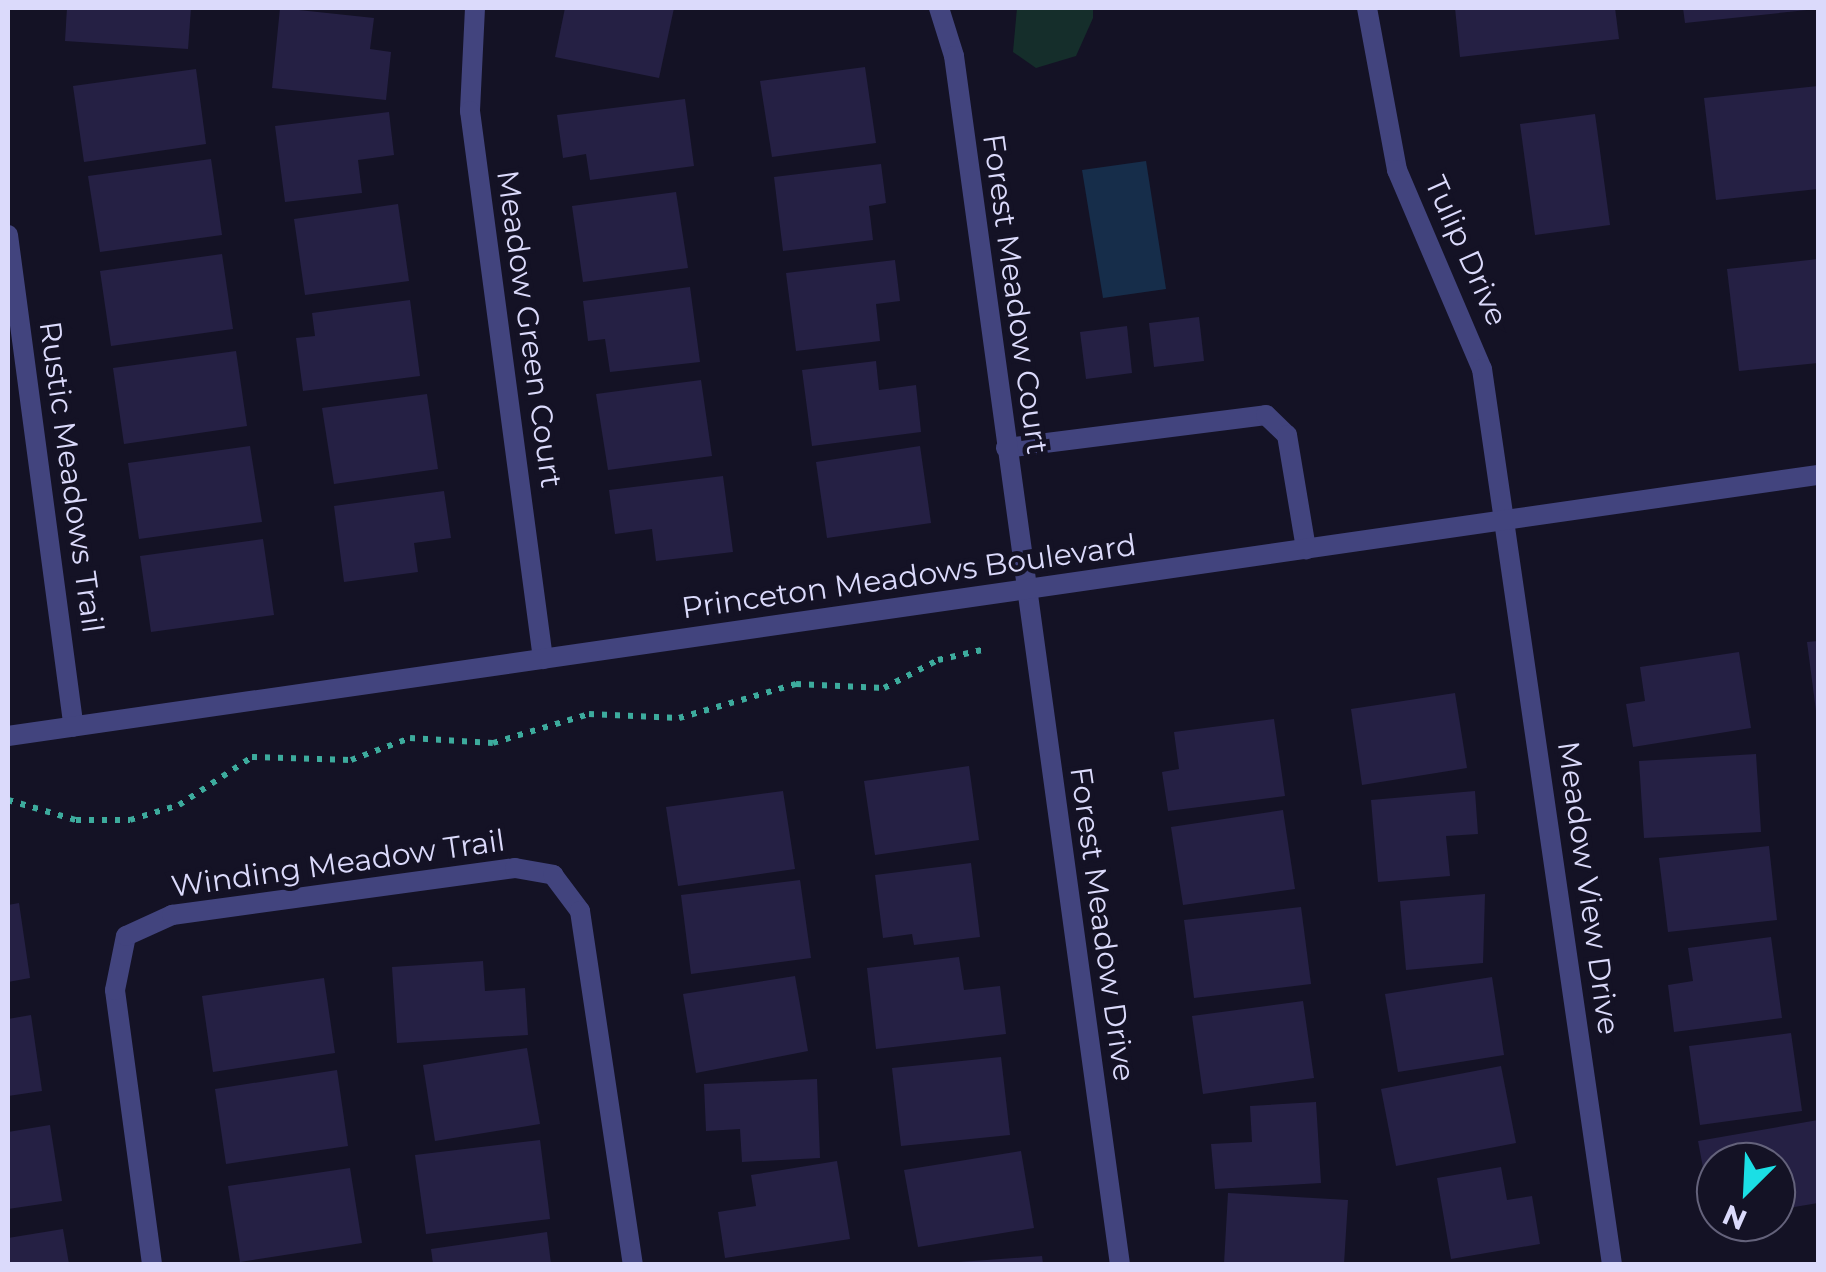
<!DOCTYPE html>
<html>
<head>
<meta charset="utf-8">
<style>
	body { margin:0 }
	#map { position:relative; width:1826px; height:1272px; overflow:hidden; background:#141225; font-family:Montserrat,sans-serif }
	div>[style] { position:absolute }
	.green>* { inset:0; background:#152e2b }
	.water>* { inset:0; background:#162d4a }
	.building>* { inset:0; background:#252044 }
	.path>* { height:6px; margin-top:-3px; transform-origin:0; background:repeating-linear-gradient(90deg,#3dab9d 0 5px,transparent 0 13px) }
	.lane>* { height:20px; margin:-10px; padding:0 10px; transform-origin:10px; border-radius:10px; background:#42447e }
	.street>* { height:20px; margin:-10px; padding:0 10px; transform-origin:10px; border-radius:10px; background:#42447e }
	span { translate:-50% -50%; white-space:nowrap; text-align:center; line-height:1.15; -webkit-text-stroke:9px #141225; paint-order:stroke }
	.street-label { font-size:30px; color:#dbdafb }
	.frame { position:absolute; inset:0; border:10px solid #dbdafb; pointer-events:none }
	.north { position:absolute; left:1696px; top:1142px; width:100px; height:100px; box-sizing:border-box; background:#141225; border:2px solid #64627b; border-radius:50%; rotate:204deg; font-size:28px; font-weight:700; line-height:40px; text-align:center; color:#dbdafb }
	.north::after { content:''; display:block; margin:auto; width:35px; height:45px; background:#1bdfe5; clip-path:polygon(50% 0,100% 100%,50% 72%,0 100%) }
</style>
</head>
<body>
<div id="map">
	<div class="green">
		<div style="clip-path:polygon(1017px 8px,1093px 8px,1093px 18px,1076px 56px,1036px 68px,1013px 52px)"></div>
	</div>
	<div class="water">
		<div style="clip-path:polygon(1146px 161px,1166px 289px,1103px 298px,1082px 170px)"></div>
	</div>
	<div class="building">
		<div style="clip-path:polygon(67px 8px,191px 8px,188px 49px,65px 41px)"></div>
		<div style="clip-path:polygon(280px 8px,374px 18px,370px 49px,391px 52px,386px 100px,272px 88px)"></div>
		<div style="clip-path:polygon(565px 8px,674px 8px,659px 78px,555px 57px)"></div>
		<div style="clip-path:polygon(1455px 8px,1615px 8px,1619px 39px,1460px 57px)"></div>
		<div style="clip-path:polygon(1683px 8px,1807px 8px,1807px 10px,1685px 23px)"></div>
		<div style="clip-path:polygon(865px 67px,876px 143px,772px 157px,760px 81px)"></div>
		<div style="clip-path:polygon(196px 69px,206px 144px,84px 162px,73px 86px)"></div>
		<div style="clip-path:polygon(1818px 86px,1818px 189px,1716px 200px,1704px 98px)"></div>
		<div style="clip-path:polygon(685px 99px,694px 166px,590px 180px,586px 154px,563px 158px,557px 115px)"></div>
		<div style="clip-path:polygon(389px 112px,394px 155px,358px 160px,362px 193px,285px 202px,275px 126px)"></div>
		<div style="clip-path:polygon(1595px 114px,1610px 225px,1535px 235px,1520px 124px)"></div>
		<div style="clip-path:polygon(211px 159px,222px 235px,100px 252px,88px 176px)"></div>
		<div style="clip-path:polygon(881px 164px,886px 203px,869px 206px,873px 240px,783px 251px,774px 177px)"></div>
		<div style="clip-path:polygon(676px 192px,688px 268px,583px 282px,572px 206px)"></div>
		<div style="clip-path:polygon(398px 204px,409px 281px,305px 295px,294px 219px)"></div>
		<div style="clip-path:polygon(222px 254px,233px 329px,111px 346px,100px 271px)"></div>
		<div style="clip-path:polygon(1818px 259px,1818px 363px,1739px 371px,1727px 269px)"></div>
		<div style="clip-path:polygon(895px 260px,900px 301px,876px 304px,880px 341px,796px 351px,786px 273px)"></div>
		<div style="clip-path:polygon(690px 287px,700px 362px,610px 372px,605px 339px,588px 341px,583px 301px)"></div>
		<div style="clip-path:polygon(410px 300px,420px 376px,303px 391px,296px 338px,315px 336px,312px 313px)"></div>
		<div style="clip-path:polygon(1199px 317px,1204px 361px,1154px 367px,1149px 323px)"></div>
		<div style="clip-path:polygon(1127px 326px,1132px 373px,1086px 379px,1080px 332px)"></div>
		<div style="clip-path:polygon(236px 351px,247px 426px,124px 444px,113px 368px)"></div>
		<div style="clip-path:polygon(876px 361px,879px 390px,916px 385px,921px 432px,812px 446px,802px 370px)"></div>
		<div style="clip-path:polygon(701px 380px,712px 456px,608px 470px,596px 394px)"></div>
		<div style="clip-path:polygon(427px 394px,438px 469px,334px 484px,322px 408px)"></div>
		<div style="clip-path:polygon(250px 446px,262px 522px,139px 539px,128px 463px)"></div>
		<div style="clip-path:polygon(920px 446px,931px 523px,827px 538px,816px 462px)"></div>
		<div style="clip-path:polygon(723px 476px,733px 552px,656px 561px,652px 529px,615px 534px,609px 490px)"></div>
		<div style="clip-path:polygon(444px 491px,451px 538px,414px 543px,418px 572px,344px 582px,334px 506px)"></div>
		<div style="clip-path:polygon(263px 539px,274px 615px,151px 632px,140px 556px)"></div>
		<div style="clip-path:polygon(1818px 641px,1818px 710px,1816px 711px,1807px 642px)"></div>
		<div style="clip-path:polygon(1739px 652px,1751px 728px,1633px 747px,1626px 704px,1645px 701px,1640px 667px)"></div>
		<div style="clip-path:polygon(1455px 693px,1467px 768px,1362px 785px,1351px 709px)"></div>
		<div style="clip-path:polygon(1274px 719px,1285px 796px,1168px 811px,1162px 772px,1179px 769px,1174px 732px)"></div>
		<div style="clip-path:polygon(1756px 754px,1761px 832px,1644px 838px,1639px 761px)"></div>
		<div style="clip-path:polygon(969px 766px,979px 840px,875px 855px,864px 781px)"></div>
		<div style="clip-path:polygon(783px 791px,795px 869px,678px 886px,666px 807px)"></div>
		<div style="clip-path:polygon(1475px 791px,1478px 834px,1446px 836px,1450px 876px,1378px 882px,1371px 800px)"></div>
		<div style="clip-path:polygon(1283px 810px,1295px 889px,1183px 905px,1171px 827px)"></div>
		<div style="clip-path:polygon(1769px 846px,1777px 920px,1668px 932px,1659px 858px)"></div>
		<div style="clip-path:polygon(971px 863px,980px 937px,914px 945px,912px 934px,883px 938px,875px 875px)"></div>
		<div style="clip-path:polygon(800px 880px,811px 958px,691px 974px,681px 895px)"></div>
		<div style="clip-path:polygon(1485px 894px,1483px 963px,1406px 970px,1400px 901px)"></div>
		<div style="clip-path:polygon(19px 903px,30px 978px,8px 982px,8px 905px)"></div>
		<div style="clip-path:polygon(1301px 907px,1311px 984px,1194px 998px,1184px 920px)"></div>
		<div style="clip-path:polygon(1771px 937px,1782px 1018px,1674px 1032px,1668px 985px,1693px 981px,1688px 948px)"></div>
		<div style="clip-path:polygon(959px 957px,964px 990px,1000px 986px,1006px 1034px,876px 1049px,867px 968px)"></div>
		<div style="clip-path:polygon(483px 961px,485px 991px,525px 988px,528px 1035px,397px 1043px,392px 967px)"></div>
		<div style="clip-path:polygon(795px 976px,808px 1051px,696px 1073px,683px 994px)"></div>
		<div style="clip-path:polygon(1492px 977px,1504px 1055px,1398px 1072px,1385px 994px)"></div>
		<div style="clip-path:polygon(324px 978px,335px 1053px,213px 1072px,202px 996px)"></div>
		<div style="clip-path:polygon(1303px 1001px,1314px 1078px,1203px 1094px,1192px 1016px)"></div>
		<div style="clip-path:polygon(31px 1015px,42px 1091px,8px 1096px,8px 1019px)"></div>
		<div style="clip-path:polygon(1791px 1033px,1802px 1111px,1700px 1125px,1689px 1046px)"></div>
		<div style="clip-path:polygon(527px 1048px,540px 1124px,435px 1141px,423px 1065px)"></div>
		<div style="clip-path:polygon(1001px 1057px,1010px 1135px,901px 1146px,892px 1068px)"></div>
		<div style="clip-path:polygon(1501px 1066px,1516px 1143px,1396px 1166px,1381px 1089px)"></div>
		<div style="clip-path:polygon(337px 1070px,348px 1146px,226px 1164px,215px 1089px)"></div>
		<div style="clip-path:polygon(817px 1079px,820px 1158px,742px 1162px,740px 1129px,706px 1131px,704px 1084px)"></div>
		<div style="clip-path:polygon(1316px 1102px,1321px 1183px,1215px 1189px,1211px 1144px,1252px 1142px,1250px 1106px)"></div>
		<div style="clip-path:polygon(1818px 1120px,1818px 1203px,1776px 1210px,1776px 1162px,1716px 1162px,1714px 1226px,1698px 1141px)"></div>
		<div style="clip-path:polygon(50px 1125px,62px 1201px,8px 1209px,8px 1132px)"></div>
		<div style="clip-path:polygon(540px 1140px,550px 1219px,426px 1234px,415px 1155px)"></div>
		<div style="clip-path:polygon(1021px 1151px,1034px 1228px,918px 1247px,904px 1170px)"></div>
		<div style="clip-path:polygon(837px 1161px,850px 1239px,725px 1258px,718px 1212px,756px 1206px,751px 1175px)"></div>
		<div style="clip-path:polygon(1501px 1167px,1507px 1200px,1532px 1196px,1540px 1244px,1451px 1259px,1437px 1178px)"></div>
		<div style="clip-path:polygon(350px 1168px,362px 1243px,240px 1262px,228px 1186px)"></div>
		<div style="clip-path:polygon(1228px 1193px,1348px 1200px,1344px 1264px,1224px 1264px)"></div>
		<div style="clip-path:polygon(63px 1229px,69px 1264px,8px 1264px,8px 1238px)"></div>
		<div style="clip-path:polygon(547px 1232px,551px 1264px,433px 1264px,431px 1249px)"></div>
		<div style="clip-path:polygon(1042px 1256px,1043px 1264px,959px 1264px,959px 1262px)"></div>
	</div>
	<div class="path">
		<div style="left:8px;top:800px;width:71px;rotate:16.4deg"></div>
		<div style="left:76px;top:820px;width:54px"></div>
		<div style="left:130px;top:820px;width:51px;rotate:-17deg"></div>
		<div style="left:179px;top:805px;width:87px;rotate:-33.3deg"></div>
		<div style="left:252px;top:757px;width:99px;rotate:1.7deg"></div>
		<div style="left:351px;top:760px;width:63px;rotate:-20.4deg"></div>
		<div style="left:410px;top:738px;width:83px;rotate:3.4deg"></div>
		<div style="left:493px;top:743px;width:100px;rotate:-16.8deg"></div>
		<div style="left:589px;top:714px;width:90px;rotate:2.5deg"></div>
		<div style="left:679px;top:718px;width:122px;rotate:-16.2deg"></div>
		<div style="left:796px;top:684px;width:88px;rotate:2.6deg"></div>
		<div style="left:884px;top:688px;width:61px;rotate:-27.4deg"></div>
		<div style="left:938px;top:660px;width:45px;rotate:-12.8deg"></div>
	</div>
	<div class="lane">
		<div style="left:1006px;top:448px;width:262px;rotate:-7.2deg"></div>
		<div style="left:1266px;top:415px;width:29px;rotate:44deg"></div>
		<div style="left:1287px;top:435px;width:116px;rotate:80.5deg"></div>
	</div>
	<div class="street">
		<div style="left:475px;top:8px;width:103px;rotate:92.8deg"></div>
		<div style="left:470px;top:111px;width:553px;rotate:82.41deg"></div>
		<div style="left:939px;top:8px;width:50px;rotate:72.6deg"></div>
		<div style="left:954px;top:56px;width:1219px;rotate:82.18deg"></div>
		<div style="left:1367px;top:8px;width:165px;rotate:79.5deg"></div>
		<div style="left:1397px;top:170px;width:216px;rotate:66.9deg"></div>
		<div style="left:1482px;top:369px;width:904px;rotate:81.74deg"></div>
		<div style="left:8px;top:235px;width:496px;rotate:82.4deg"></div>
		<div style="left:8px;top:736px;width:1829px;rotate:-8.21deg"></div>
		<div style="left:152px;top:1264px;width:276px;rotate:-97.7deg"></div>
		<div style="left:115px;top:990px;width:55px;rotate:-78.5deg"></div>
		<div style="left:126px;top:936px;width:51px;rotate:-24.5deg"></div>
		<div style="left:172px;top:915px;width:346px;rotate:-7.8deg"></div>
		<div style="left:515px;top:868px;width:39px;rotate:10deg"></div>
		<div style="left:553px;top:875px;width:45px;rotate:53.1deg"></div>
		<div style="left:580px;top:911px;width:357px;rotate:81.5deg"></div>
	</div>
	<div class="street-label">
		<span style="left:1466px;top:251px;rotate:66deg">Tulip Drive</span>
		<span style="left:1015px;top:294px;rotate:82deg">Forest Meadow Court</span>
		<span style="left:529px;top:329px;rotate:82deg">Meadow Green Court</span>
		<span style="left:71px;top:477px;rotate:82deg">Rustic Meadows Trail</span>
		<span style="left:909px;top:577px;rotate:-8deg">Princeton Meadows Boulevard</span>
		<span style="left:338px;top:864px;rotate:-8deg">Winding Meadow Trail</span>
		<span style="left:1588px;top:888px;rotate:82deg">Meadow View Drive</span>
		<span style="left:1102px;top:924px;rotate:82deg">Forest Meadow Drive</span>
	</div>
	<div class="frame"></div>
	<div class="north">N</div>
</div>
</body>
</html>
